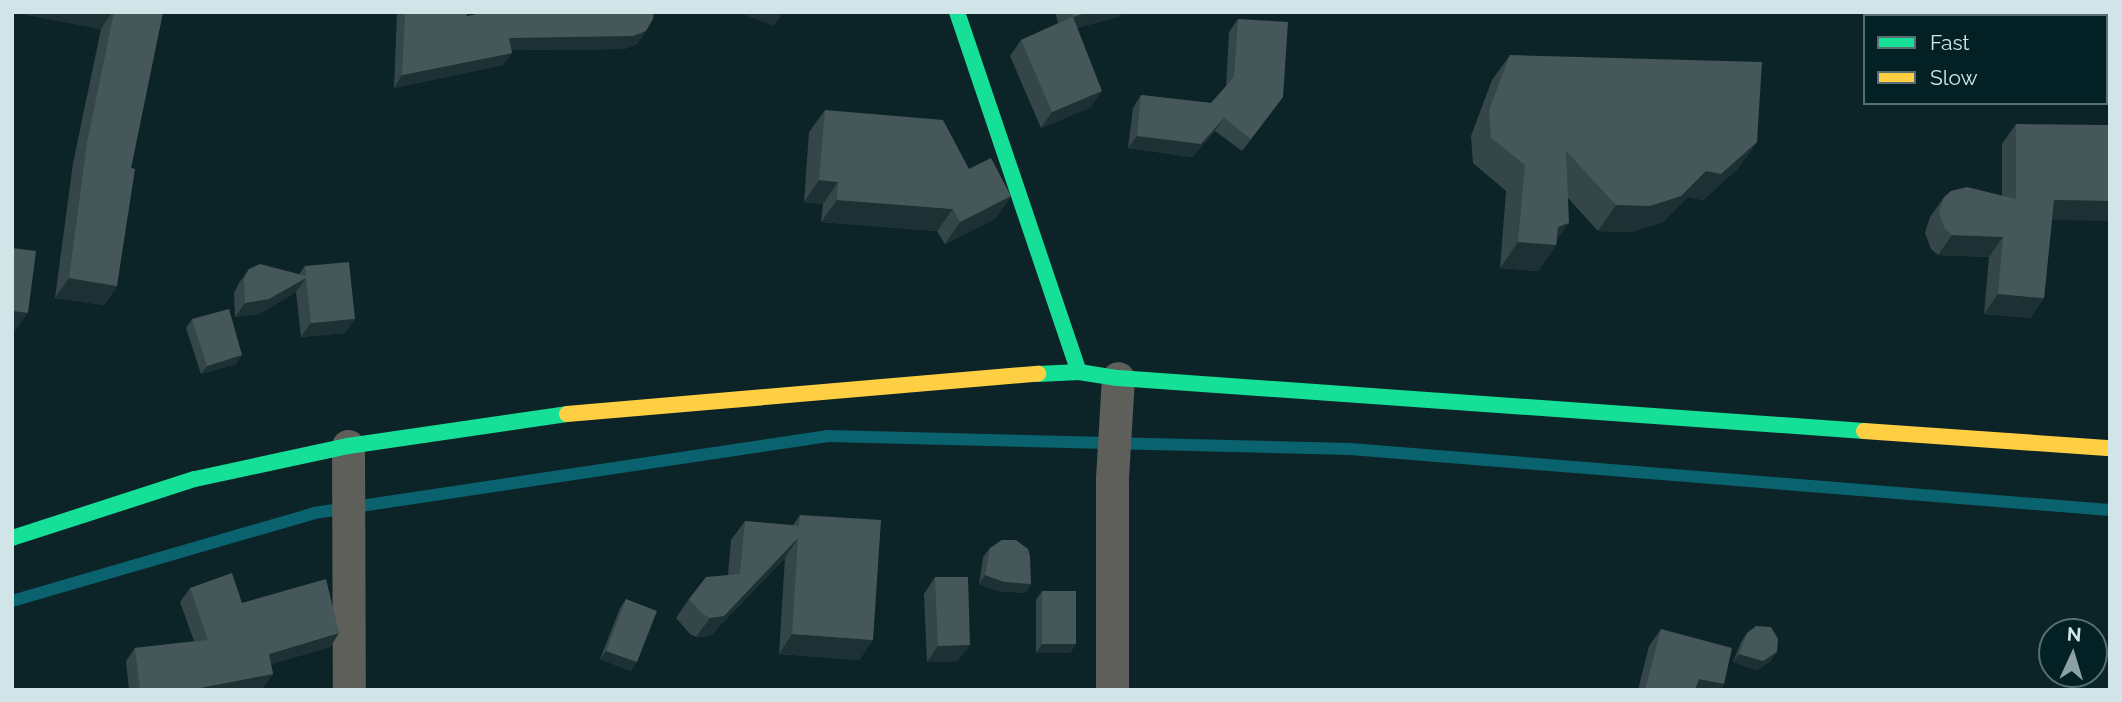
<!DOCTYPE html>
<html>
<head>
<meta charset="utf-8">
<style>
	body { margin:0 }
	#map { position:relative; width:2122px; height:702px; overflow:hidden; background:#0c2427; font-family:Raleway,sans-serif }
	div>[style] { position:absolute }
	.stream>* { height:12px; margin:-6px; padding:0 6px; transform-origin:6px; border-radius:6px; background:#09626d }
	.street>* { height:33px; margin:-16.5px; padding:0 16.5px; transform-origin:16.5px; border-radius:16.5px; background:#5e5e5b }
	.fast>* { height:16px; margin:-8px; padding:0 8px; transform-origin:8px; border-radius:8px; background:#16e098 }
	.slow>* { height:16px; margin:-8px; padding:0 8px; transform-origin:8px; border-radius:8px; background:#ffcf43 }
	.wall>* { inset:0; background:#344648 }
	.shaded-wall>* { inset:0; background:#1d3134 }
	.building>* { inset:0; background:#455759 }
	span { translate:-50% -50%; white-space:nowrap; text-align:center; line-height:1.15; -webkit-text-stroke:6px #032125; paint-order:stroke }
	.frame { position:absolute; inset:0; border:14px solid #d1e5e9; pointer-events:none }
	.legend { position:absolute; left:1863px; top:14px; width:245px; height:91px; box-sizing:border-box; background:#032125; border:2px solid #556f73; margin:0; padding:9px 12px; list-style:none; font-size:21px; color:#d1e5e9 }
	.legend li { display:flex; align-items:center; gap:14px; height:35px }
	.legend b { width:35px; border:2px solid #556f73 }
	.north { position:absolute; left:2038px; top:618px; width:70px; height:70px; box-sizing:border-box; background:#032125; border:2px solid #556f73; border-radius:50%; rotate:4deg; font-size:19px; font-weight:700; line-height:28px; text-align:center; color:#d1e5e9 }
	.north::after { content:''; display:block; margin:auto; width:24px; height:32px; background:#8ca1a5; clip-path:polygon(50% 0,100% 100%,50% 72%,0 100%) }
</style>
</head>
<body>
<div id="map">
	<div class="stream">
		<div style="left:12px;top:601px;width:315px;rotate:-16.2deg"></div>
		<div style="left:314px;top:513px;width:520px;rotate:-8.52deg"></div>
		<div style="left:828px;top:436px;width:522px;rotate:1.43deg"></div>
		<div style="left:1350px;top:449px;width:762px;rotate:4.59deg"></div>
	</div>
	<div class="street">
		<div style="left:348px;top:446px;width:244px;rotate:89.8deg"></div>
		<div style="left:1112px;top:690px;width:212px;rotate:-90deg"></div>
		<div style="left:1112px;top:478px;width:100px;rotate:-86.6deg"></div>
	</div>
	<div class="fast">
		<div style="left:957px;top:12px;width:380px;rotate:71.3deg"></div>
		<div style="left:1038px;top:374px;width:41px;rotate:-2.8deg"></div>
		<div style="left:1079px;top:372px;width:39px;rotate:9deg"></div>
		<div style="left:1118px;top:378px;width:748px;rotate:4.06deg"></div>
		<div style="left:12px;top:538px;width:192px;rotate:-17.9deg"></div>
		<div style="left:195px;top:479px;width:157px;rotate:-12.2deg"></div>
		<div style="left:348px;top:446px;width:221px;rotate:-8.3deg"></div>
	</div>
	<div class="slow">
		<div style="left:567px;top:414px;width:473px;rotate:-4.9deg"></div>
		<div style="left:1864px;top:431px;width:247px;rotate:4deg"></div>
	</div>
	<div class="wall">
		<div style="clip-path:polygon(12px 12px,163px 12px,131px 168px,117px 286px,104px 305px,55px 298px,73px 163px,101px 29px)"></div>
		<div style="clip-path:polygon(397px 12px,466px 12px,467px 16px,646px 31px,637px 44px,624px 49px,512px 50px,512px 53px,503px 65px,394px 88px)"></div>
		<div style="clip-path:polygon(1055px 12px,1122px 12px,1120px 16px,1077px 28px,1091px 107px,1041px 128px,1010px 56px,1021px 40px,1058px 23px)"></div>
		<div style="clip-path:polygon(1238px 19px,1283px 97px,1242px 151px,1215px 131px,1192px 157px,1128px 148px,1133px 108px,1141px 95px,1211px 103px,1226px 87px,1229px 32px)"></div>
		<div style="clip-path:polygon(1510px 55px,1757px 142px,1738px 168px,1703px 200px,1688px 197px,1663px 222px,1631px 232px,1598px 231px,1568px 198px,1556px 245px,1538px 271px,1500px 268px,1506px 191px,1473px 163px,1471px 136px,1492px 80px)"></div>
		<div style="clip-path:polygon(825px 110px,969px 169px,1011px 196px,996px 218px,945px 244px,937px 231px,821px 222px,823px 204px,804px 202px,809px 132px)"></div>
		<div style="clip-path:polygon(2016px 124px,2052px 220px,2044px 298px,2030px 318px,1984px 314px,1989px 257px,1938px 255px,1931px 249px,1925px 233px,1930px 217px,1944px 197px,2002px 196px,2002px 144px)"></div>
		<div style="clip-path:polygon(305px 266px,345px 333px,301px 337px,296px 292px,259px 314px,235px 317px,234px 293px,239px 283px,249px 269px,299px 274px)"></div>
		<div style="clip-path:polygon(192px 319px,236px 364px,201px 374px,186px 328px)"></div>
		<div style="clip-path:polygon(800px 515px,873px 640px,859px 660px,779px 654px,785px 558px,710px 636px,696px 637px,690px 634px,676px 618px,689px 599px,728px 575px,731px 540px,745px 521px,793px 525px)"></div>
		<div style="clip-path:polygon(990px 548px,1031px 584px,1025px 593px,998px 591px,979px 584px,983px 557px)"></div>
		<div style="clip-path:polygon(935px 577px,958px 661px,927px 662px,924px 594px)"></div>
		<div style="clip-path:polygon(190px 588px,242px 603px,339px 633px,330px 647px,271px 664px,273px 674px,263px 688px,252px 690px,129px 690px,126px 661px,135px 648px,194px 641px,180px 602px)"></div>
		<div style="clip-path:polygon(1042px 591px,1076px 644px,1070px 653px,1036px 653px,1036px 600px)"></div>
		<div style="clip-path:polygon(626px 599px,631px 671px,600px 659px,620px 608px)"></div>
		<div style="clip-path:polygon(1661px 629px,1720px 690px,1638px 690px,1649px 646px)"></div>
		<div style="clip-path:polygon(1747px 633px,1771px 661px,1756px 670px,1733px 662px,1741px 642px)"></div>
	</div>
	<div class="shaded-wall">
		<div style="clip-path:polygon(12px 12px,112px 12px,101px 29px)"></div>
		<div style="clip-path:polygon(737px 12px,783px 12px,774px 26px)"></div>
		<div style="clip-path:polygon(1088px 12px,1122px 12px,1120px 16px,1061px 33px,1073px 17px)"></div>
		<div style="clip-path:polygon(1994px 12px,2035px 12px,2032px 16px,2009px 16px)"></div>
		<div style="clip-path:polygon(646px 31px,637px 44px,624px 49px,500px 50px,509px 38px)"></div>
		<div style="clip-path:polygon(512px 53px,503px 65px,394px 88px,402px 75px)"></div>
		<div style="clip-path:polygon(1102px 91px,1091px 107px,1041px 128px,1052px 112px)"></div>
		<div style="clip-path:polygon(1224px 118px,1215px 131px,1192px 157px,1128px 148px,1137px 136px)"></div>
		<div style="clip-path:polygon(1757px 142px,1738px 168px,1703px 200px,1688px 197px,1663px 222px,1631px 232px,1598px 231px,1616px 205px,1706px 171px)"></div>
		<div style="clip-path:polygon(819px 180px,838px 182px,823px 204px,804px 202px)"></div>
		<div style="clip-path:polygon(1011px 196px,996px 218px,945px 244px,960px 222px)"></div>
		<div style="clip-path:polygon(837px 200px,953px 209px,937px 231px,821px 222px)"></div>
		<div style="clip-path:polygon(2054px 200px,2110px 201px,2110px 221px,2040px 220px)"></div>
		<div style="clip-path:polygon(1569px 223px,1553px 245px,1556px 245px,1538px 271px,1500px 268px,1518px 242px)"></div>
		<div style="clip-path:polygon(1952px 235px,2003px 237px,1989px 257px,1938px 255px)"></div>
		<div style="clip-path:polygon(69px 278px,117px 286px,104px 305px,55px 298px)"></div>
		<div style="clip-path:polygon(306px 278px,296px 292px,259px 314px,235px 317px,245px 303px)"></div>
		<div style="clip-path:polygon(1998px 294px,2044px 298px,2030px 318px,1984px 314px)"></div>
		<div style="clip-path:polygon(12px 311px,28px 313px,12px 335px)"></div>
		<div style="clip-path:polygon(355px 319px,345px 333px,301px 337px,311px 323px)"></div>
		<div style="clip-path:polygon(242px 355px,236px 364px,201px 374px,207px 366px)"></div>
		<div style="clip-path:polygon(798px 538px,785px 558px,710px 636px,696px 637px,710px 618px)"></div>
		<div style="clip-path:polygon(985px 575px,1031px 584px,1025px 593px,998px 591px,979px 584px)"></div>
		<div style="clip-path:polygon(339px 633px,330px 647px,259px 668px,269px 654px)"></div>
		<div style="clip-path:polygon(792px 634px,873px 640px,859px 660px,779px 654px)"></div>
		<div style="clip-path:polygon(1042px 644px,1076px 644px,1070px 653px,1036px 653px)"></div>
		<div style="clip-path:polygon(970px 645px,958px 661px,927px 662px,938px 646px)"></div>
		<div style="clip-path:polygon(606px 651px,637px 662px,631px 671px,600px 659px)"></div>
		<div style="clip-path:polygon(1777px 652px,1771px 661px,1756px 670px,1733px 662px,1739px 654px)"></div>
		<div style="clip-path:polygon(273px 674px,263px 688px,252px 690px,189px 690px)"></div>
		<div style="clip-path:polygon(1699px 679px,1724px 684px,1720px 690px,1692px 690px)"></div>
	</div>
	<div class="building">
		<div style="clip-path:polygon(114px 12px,163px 12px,131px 168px,135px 169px,117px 286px,69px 278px,87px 143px)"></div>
		<div style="clip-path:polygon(405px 12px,466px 12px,467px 16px,486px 12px,654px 12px,653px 19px,646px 31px,633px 36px,509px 38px,512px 53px,402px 75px)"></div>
		<div style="clip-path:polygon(1071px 12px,1088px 12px,1073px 17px)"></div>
		<div style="clip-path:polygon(1073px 17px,1102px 91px,1052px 112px,1021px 40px)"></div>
		<div style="clip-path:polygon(1238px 19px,1288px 22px,1283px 97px,1251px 139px,1224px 118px,1201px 144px,1137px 136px,1141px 95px,1211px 103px,1234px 77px)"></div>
		<div style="clip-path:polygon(1510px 55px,1762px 62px,1757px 142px,1721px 174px,1706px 171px,1681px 196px,1650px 206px,1616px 205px,1566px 151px,1569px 223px,1558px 227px,1556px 245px,1518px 242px,1525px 165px,1491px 138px,1489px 110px)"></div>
		<div style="clip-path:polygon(825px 110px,943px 120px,969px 169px,991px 158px,1011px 196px,960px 222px,953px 209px,837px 200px,838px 182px,819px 180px)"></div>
		<div style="clip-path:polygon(2016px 124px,2110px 125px,2110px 201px,2054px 200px,2044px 298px,1998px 294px,2003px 237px,1952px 235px,1945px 229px,1939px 213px,1944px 197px,1951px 191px,1967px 187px,2016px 199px)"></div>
		<div style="clip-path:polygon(12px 248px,36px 251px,28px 313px,12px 311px)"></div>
		<div style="clip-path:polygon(349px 262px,355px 319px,311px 323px,306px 278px,269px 299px,245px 303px,244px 279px,249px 269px,260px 264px,306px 276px,305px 266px)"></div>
		<div style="clip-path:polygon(229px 309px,242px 355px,207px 366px,192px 319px)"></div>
		<div style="clip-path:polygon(800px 515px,881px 520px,873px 640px,792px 634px,798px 538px,724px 616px,710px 618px,703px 614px,689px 599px,706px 577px,740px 574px,745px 521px,799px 526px)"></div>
		<div style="clip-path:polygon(1002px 540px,1016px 540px,1028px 549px,1030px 556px,1031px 584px,1004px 582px,985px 575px,990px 548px)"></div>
		<div style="clip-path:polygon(232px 573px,242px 603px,326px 579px,339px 633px,269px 654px,273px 674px,189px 690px,140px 690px,135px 648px,208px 640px,190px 588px)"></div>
		<div style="clip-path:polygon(935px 577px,968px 577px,970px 645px,938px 646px)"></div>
		<div style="clip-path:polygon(1042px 591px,1076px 591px,1076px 644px,1042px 644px)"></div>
		<div style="clip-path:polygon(626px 599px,657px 611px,637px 662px,606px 651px)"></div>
		<div style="clip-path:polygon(1756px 626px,1771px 627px,1778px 639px,1777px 652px,1763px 661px,1739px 654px,1747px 633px)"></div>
		<div style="clip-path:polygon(1661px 629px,1732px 648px,1724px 684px,1699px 679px,1695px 690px,1645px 690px)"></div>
	</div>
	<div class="frame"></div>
	<ul class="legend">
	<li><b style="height:9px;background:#16e098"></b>Fast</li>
	<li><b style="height:9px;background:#ffcf43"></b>Slow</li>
	</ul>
	<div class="north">N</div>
</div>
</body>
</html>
